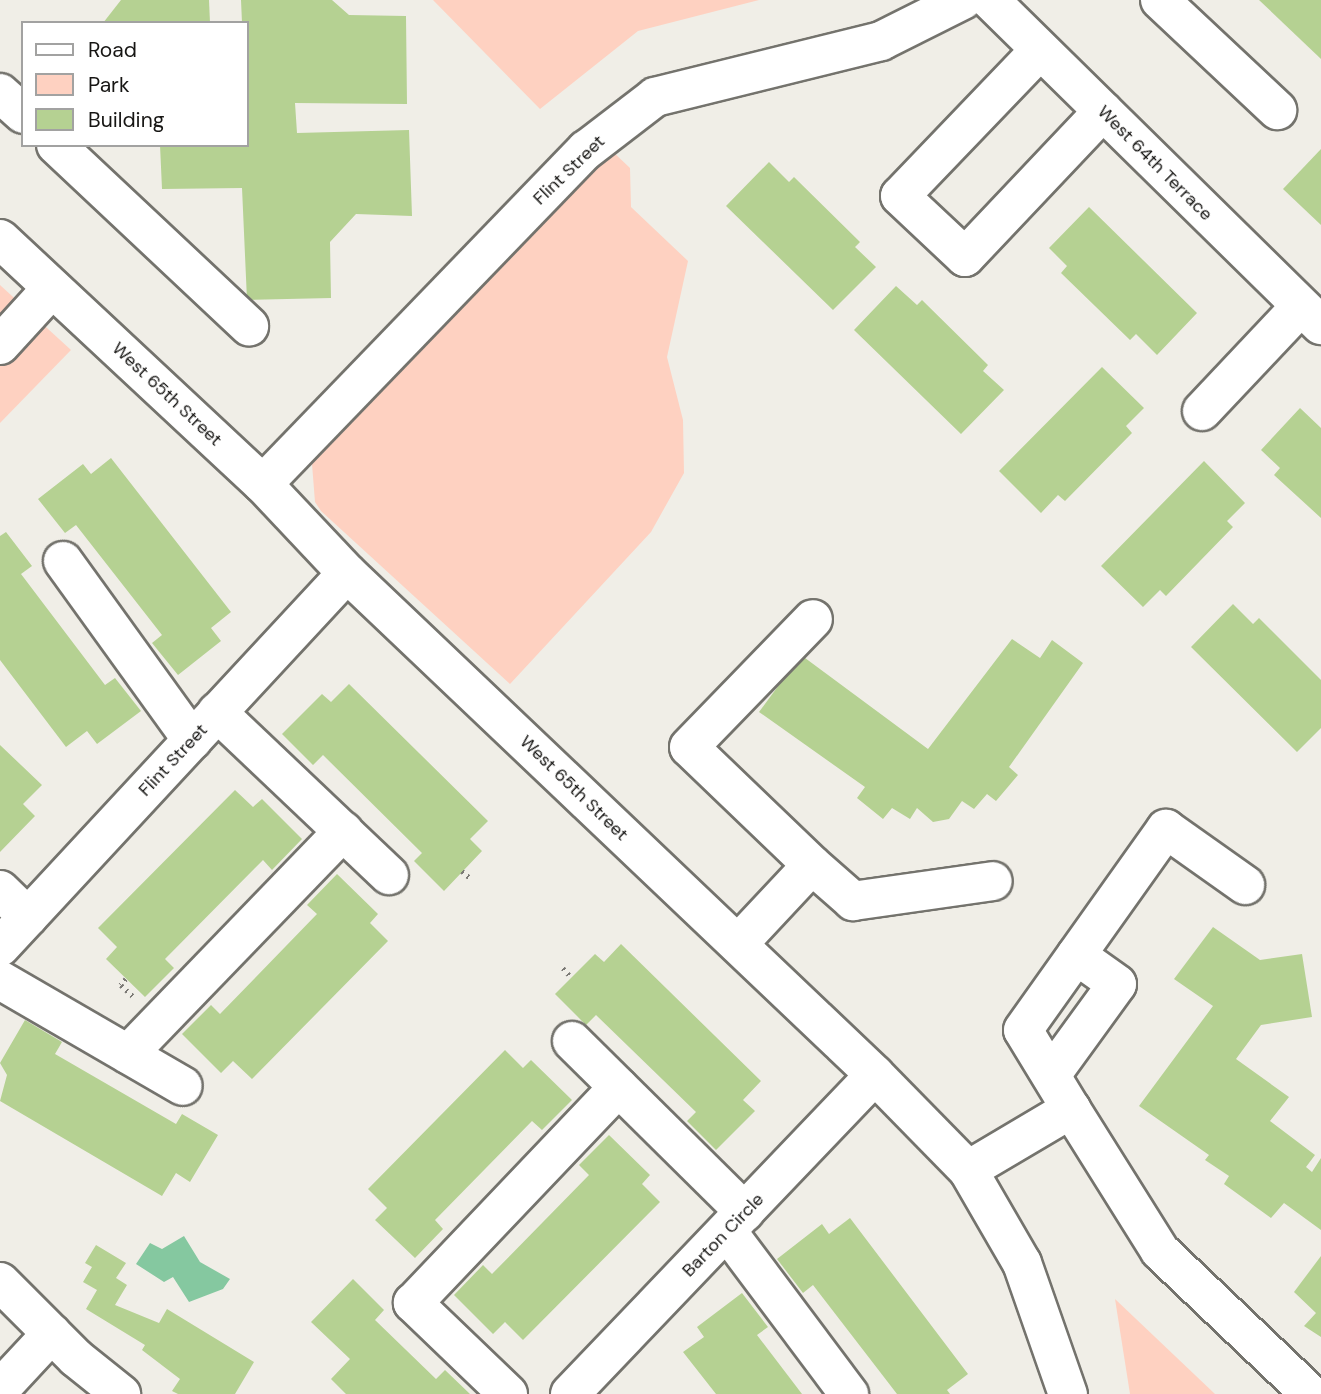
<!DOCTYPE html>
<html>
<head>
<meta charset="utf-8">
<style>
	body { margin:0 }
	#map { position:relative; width:1321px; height:1394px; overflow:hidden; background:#f0eee7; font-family:"DM Sans",sans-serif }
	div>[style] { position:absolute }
	.green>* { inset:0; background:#fed1c1 }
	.water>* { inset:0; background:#85c8a0 }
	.building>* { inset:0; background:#b5d192 }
	.path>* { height:4.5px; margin-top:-2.25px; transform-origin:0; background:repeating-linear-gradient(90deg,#7b7975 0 2px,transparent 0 7px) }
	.roads { filter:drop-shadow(2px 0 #74736d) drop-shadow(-2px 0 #74736d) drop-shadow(0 2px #74736d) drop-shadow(0 -2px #74736d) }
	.minor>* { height:38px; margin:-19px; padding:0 19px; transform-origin:19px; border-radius:19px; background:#fff }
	span { translate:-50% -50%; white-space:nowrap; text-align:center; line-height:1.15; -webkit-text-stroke:6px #fff; paint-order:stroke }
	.street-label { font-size:18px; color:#171614 }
	.legend { position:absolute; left:21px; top:21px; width:228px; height:126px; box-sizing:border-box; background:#fff; border:2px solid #a2a2a1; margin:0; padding:9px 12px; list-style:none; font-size:21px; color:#171614 }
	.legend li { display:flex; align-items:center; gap:14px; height:35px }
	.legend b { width:35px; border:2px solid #a2a2a1 }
</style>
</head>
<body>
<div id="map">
	<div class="green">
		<div style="clip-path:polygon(433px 0,759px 0,638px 31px,540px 109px)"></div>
		<div style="clip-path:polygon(611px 150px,630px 168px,631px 207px,688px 261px,667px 357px,683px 420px,684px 473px,651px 532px,510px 684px,321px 511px,315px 502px,312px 464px)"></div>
		<div style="clip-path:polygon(0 285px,71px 350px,0 423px)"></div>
		<div style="clip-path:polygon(1115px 1299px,1215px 1394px,1130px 1394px)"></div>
	</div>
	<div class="water">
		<div style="clip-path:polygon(184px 1236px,200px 1262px,230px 1279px,223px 1289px,189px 1302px,173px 1277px,164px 1282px,136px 1264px,150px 1243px,162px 1249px)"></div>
	</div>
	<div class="building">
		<div style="clip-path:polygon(121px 0,209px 0,210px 23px,103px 23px)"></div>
		<div style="clip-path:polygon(241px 0,332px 0,349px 15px,406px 16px,407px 104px,295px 103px,297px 133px,409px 130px,412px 216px,356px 214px,330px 242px,331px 298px,247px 300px,242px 188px,162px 189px,160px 145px,247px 145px,247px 23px,242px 23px)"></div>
		<div style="clip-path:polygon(1259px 0,1321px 0,1321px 59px)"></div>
		<div style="clip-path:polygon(1321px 149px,1321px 225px,1283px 189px)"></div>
		<div style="clip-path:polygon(769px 162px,789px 182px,794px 177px,860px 242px,855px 247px,876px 267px,833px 310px,726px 206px)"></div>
		<div style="clip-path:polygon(1089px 207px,1197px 313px,1157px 355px,1136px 334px,1130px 340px,1061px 273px,1067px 266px,1049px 248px)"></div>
		<div style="clip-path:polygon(896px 286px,917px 305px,922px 300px,988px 365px,983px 371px,1004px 390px,961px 434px,854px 330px)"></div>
		<div style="clip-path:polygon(1102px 367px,1144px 408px,1126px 426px,1132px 433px,1065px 501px,1058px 495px,1041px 513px,999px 471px)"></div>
		<div style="clip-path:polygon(1300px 408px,1321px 428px,1321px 518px,1274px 475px,1280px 468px,1261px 450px)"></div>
		<div style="clip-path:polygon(111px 458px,231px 612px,211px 628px,221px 641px,178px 675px,152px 643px,162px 635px,76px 525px,65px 533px,38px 499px,83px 464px,91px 474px)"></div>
		<div style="clip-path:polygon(1204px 461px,1245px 503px,1227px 521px,1233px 527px,1166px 596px,1160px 590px,1143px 607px,1101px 566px)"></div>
		<div style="clip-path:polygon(6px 532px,32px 566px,21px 574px,105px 685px,115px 678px,141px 711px,97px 744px,87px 731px,66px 747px,0 660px,0 536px)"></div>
		<div style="clip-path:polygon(1233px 604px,1253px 624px,1259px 618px,1321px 680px,1321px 728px,1297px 752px,1191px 647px)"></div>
		<div style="clip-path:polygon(1012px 639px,1040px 658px,1052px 640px,1083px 663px,1009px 767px,1018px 775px,996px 801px,987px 794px,974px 809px,962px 801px,949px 819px,933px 822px,917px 808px,910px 819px,892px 808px,883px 819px,857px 798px,865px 787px,759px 712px,801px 655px,928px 749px)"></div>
		<div style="clip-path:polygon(349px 684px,488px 821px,470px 839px,482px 851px,444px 891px,414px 861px,422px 853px,323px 755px,313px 765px,282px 734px,322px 694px,331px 702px)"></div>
		<div style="clip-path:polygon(0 745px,42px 785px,23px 804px,35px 816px,0 852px)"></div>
		<div style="clip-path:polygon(235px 790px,253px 807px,262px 799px,302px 839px,272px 870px,263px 860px,165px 959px,174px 968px,145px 997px,106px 959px,117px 947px,98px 928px)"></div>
		<div style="clip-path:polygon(337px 874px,378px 914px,370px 923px,388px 941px,252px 1079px,233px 1061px,221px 1073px,182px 1034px,211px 1005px,220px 1014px,317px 914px,307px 905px)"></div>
		<div style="clip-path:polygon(1213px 927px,1260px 960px,1302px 954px,1312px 1017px,1261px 1025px,1236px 1059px,1289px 1097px,1270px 1121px,1315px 1155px,1306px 1167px,1312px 1172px,1321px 1158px,1321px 1230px,1284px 1203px,1271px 1218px,1224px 1184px,1229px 1176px,1205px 1160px,1209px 1155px,1139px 1106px,1213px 1006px,1174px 979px)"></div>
		<div style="clip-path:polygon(621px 944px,761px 1081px,743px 1100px,755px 1111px,716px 1150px,687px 1121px,696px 1112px,596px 1015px,586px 1025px,555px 994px,595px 954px,604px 962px)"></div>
		<div style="clip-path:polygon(25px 1020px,62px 1042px,55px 1054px,176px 1124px,182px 1114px,218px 1135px,190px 1182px,176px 1173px,162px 1196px,0 1101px,7px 1075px,0 1063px)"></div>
		<div style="clip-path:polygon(505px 1050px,523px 1068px,531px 1060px,572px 1100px,542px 1130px,532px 1121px,435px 1220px,443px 1229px,415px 1258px,375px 1220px,387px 1208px,368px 1189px)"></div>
		<div style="clip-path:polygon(609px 1135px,650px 1175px,642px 1184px,660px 1202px,523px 1340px,505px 1322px,493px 1334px,454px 1295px,483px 1265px,492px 1274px,589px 1175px,579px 1165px)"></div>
		<div style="clip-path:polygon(850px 1218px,968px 1374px,947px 1390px,950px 1394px,897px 1394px,813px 1285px,803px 1293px,777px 1259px,822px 1224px,829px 1234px)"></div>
		<div style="clip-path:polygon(96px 1245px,126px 1263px,116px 1278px,127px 1285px,115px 1305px,159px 1323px,167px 1309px,254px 1362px,235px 1394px,178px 1394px,172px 1391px,180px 1379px,142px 1350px,145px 1345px,86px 1309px,97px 1290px,83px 1282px,92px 1267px,85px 1263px)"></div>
		<div style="clip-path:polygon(1321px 1256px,1321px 1337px,1304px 1326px,1316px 1313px,1294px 1292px)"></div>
		<div style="clip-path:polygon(353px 1279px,384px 1310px,375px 1320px,436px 1379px,445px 1370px,470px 1394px,346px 1394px,331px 1379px,350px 1359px,311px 1322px)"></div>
		<div style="clip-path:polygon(742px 1293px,768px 1327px,757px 1335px,802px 1394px,716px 1394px,683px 1352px,704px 1337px,697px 1327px)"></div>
	</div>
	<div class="path">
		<div style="left:462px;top:871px;width:11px;rotate:41deg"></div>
		<div style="left:563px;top:968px;width:13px;rotate:48deg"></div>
		<div style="left:126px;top:979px;width:8px;rotate:130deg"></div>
		<div style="left:121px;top:985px;width:19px;rotate:43deg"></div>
	</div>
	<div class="roads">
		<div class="minor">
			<div style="left:990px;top:0;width:464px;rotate:44.5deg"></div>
			<div style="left:1160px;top:0;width:161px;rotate:43.2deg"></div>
			<div style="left:1040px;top:50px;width:202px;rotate:133.8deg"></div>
			<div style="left:900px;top:196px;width:89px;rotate:43.2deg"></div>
			<div style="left:965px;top:257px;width:201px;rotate:-46.6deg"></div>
			<div style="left:0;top:93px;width:31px;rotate:42deg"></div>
			<div style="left:56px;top:145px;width:265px;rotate:43.2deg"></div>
			<div style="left:0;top:239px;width:359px;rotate:43deg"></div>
			<div style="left:263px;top:484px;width:122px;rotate:46.7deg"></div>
			<div style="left:347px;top:573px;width:729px;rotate:43.55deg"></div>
			<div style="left:875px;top:1075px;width:133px;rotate:45.6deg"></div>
			<div style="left:968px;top:1170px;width:108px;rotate:59.9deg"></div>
			<div style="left:1022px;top:1263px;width:139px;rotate:70.7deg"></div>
			<div style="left:0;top:345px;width:77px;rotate:-47.6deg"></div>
			<div style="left:1202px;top:411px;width:144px;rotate:-46.7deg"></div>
			<div style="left:263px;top:484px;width:465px;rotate:-46deg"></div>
			<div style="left:586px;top:150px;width:87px;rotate:-37.5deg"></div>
			<div style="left:655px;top:97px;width:233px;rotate:-13.9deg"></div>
			<div style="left:881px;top:41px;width:92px;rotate:-26.6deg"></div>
			<div style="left:63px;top:561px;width:221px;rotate:54.2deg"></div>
			<div style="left:217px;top:712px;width:237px;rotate:43.5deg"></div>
			<div style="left:812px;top:865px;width:170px;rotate:-136.2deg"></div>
			<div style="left:689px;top:747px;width:178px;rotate:-45.9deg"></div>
			<div style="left:0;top:890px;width:39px;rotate:44deg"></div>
			<div style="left:738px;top:944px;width:108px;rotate:-46.9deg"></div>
			<div style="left:812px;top:865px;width:55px;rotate:41.3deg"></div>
			<div style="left:853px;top:901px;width:141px;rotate:-8.1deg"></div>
			<div style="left:0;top:947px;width:510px;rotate:-47.14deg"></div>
			<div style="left:0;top:980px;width:211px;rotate:30.1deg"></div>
			<div style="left:572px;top:1041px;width:243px;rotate:44.7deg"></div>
			<div style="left:128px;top:1054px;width:310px;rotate:-46deg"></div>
			<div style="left:1051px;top:1075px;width:112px;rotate:-54deg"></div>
			<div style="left:1117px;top:984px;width:50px;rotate:-144.7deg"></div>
			<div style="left:1071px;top:1109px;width:92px;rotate:-121.3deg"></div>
			<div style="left:1023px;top:1030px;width:247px;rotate:-54.6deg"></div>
			<div style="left:1166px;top:829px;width:97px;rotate:35.3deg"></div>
			<div style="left:968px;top:1170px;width:120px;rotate:-30.6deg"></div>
			<div style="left:1071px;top:1109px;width:168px;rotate:57.9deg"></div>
			<div style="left:1160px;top:1251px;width:207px;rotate:43.6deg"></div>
			<div style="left:727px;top:1231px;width:204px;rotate:53.2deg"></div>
			<div style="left:0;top:1282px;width:107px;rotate:45deg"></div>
			<div style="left:76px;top:1358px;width:58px;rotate:38.7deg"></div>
			<div style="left:0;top:1389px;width:76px;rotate:-47.1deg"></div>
			<div style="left:508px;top:1394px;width:132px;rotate:-136.2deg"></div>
			<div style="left:413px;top:1303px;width:298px;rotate:-46.4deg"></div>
			<div style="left:570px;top:1394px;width:441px;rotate:-46.3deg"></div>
		</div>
	</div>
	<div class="street-label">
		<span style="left:1155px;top:163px;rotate:45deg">West 64th Terrace</span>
		<span style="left:569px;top:170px;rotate:-44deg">Flint Street</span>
		<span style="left:167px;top:394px;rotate:43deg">West 65th Street</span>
		<span style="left:173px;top:760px;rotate:-47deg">Flint Street</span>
		<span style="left:574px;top:788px;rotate:44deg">West 65th Street</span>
		<span style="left:723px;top:1235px;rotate:-46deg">Barton Circle</span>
	</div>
	<ul class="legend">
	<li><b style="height:9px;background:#fff"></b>Road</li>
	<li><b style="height:19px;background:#fed1c1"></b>Park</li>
	<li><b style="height:19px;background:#b5d192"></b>Building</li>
	</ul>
</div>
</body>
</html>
